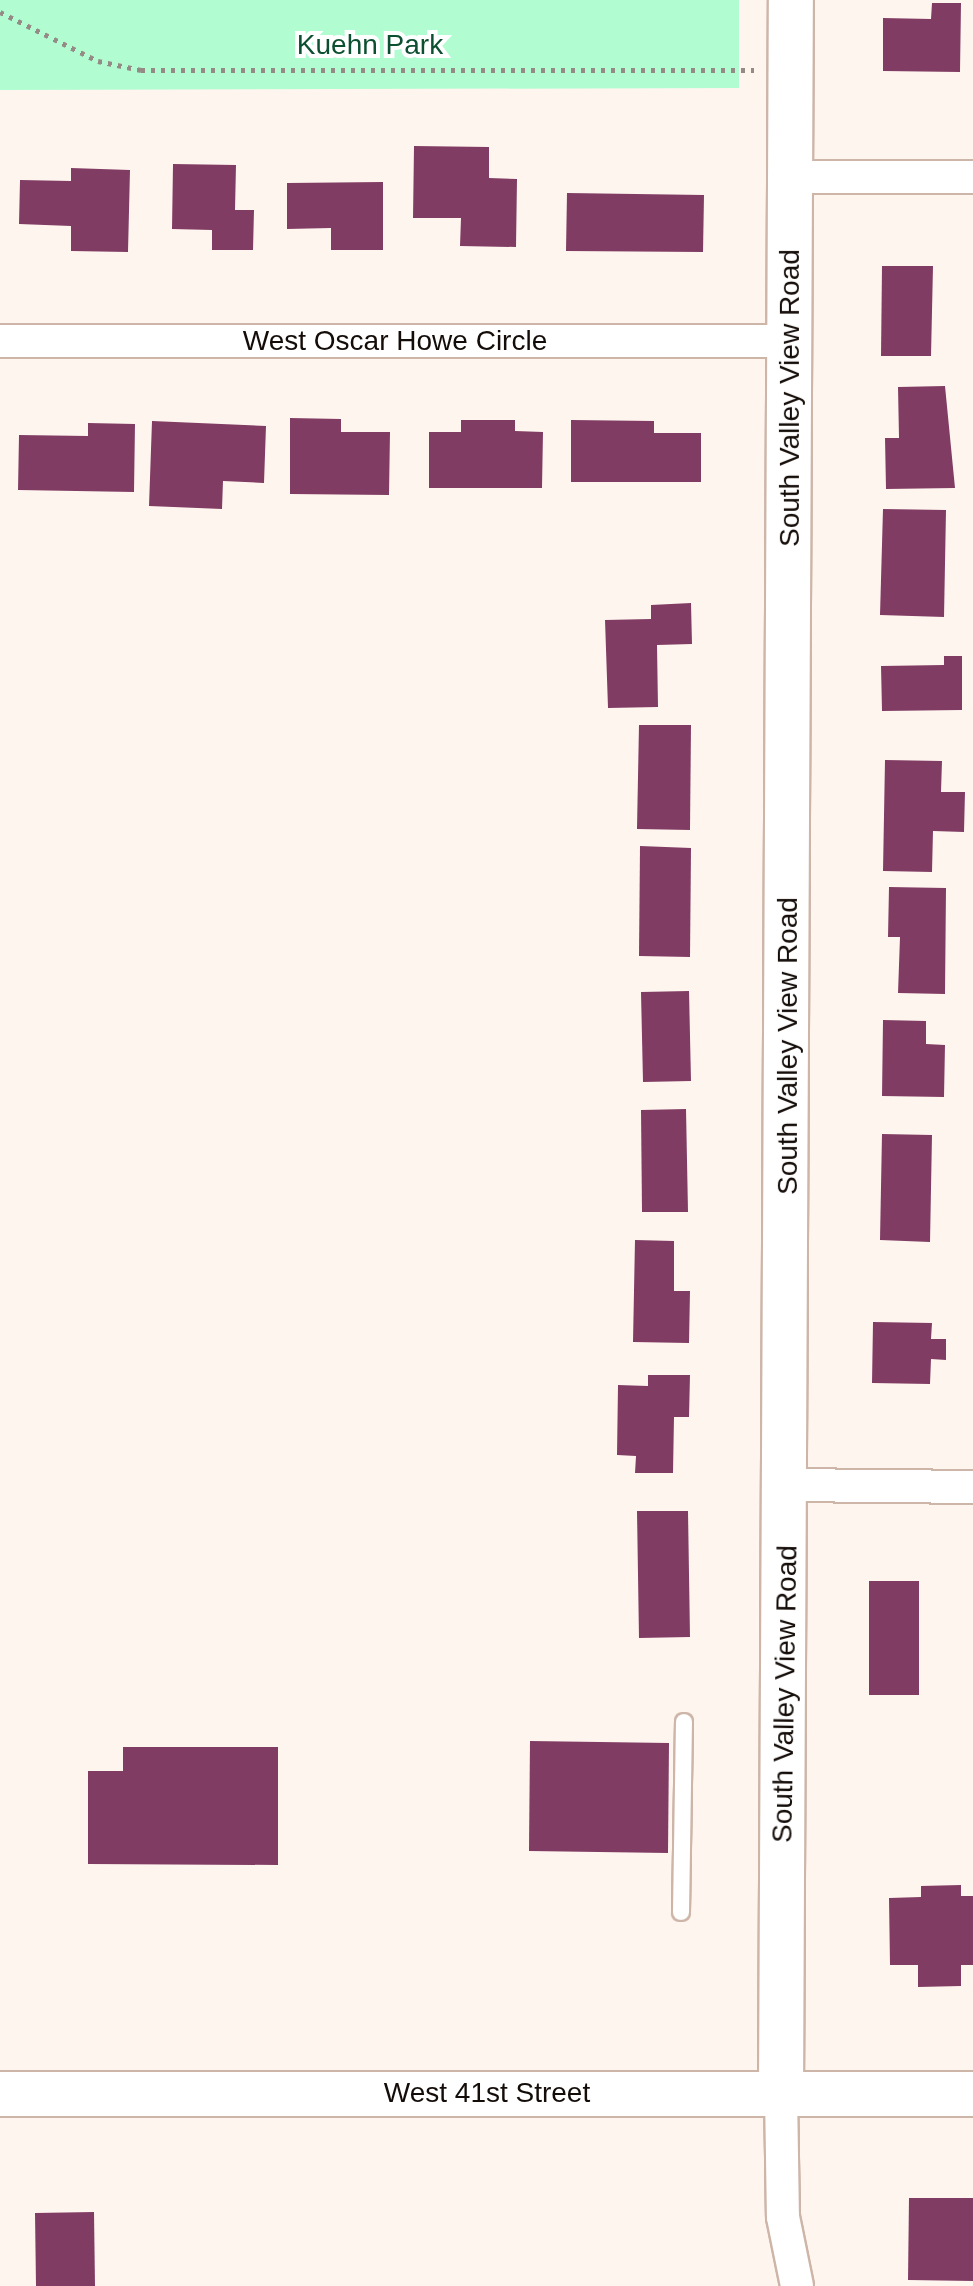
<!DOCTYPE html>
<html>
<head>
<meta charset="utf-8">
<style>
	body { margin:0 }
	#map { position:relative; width:973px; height:2286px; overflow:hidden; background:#fff5ef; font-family:Arial,sans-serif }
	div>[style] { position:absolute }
	.green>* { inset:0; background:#b1fcd0 }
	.building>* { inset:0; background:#813c63 }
	.path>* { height:5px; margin-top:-2.5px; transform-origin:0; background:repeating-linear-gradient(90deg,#958b86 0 4px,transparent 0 10px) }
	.roads { filter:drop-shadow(2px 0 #cdb5a8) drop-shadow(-2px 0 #cdb5a8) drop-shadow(0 2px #cdb5a8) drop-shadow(0 -2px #cdb5a8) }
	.lane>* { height:16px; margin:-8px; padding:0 8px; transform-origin:8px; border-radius:8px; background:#fff }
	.street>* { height:32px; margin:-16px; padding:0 16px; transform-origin:16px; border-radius:16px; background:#fff }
	.secondary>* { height:44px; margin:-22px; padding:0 22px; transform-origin:22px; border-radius:22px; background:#fff }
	span { translate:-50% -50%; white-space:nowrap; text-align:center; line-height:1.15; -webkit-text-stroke:8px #fff; paint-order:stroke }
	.park-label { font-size:28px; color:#0d4f31 }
	.street-label { font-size:28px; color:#140c08 }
</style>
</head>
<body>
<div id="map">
	<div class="green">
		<div style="clip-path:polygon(0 0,739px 0,739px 88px,0 90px)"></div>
	</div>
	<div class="building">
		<div style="clip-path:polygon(932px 3px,961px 3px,960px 72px,883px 71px,883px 18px,931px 19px)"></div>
		<div style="clip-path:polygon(414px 146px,489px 147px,489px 178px,517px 179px,516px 247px,460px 246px,461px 218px,413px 218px)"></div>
		<div style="clip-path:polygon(173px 164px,236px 165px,235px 210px,254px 210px,253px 250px,212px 250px,212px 230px,172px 229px)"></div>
		<div style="clip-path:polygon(71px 168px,130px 170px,128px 252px,71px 251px,71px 226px,19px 224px,20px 180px,71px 181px)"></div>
		<div style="clip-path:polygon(383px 182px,383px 250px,331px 250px,331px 228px,287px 229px,287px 183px)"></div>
		<div style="clip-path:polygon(567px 193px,704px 195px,703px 252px,566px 251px)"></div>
		<div style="clip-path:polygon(882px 266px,933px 266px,931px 356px,881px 356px)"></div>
		<div style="clip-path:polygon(945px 386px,955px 488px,886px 489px,885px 438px,899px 438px,898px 387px)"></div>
		<div style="clip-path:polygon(290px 418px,341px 419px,341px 432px,390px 432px,389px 495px,290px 494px)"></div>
		<div style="clip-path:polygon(461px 420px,515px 420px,515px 431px,543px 432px,542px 488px,429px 488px,429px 432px,461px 432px)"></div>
		<div style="clip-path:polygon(571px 420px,654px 421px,654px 433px,701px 433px,701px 482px,571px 482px)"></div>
		<div style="clip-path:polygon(152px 421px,266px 426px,264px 483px,223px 481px,222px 509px,149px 506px)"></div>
		<div style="clip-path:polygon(88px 423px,135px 424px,134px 492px,18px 490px,19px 435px,88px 436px)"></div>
		<div style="clip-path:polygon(883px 509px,946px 510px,944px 617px,880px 615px)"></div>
		<div style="clip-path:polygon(691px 603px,692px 644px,657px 645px,658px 707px,608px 708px,605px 620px,651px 619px,651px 605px)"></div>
		<div style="clip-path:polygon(944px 656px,962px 656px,962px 710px,882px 711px,881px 666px,944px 665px)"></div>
		<div style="clip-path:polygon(639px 725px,691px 725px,690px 830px,637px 829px)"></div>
		<div style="clip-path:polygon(885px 760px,942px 761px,941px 792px,965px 792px,964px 832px,933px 831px,932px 872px,883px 871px)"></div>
		<div style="clip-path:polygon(640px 846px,691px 848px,690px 957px,639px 956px)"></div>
		<div style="clip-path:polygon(889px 887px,946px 888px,945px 994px,898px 993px,900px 937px,888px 937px)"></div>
		<div style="clip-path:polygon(689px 991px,691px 1081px,643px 1082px,641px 992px)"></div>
		<div style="clip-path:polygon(883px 1020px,926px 1021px,926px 1044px,945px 1045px,944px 1097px,882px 1096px)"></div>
		<div style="clip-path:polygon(686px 1109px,688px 1212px,642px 1212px,641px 1110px)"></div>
		<div style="clip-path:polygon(882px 1134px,932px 1135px,930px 1242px,880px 1240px)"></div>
		<div style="clip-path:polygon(635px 1240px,674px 1241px,674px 1291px,690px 1291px,689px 1343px,633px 1342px)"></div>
		<div style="clip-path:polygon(873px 1322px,932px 1323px,931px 1339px,946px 1339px,946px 1360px,931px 1359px,930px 1384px,872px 1383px)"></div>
		<div style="clip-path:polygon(648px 1375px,690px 1375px,689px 1417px,674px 1417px,673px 1473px,635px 1473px,636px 1456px,617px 1455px,618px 1385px,648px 1386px)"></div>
		<div style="clip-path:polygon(637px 1511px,688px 1511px,690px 1637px,639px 1638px)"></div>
		<div style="clip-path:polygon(869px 1581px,919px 1581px,919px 1695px,869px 1695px)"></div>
		<div style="clip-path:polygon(530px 1741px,669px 1743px,668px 1853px,529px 1851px)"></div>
		<div style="clip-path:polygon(123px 1747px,278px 1747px,278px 1865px,88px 1864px,88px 1771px,123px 1771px)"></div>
		<div style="clip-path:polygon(961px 1885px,961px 1896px,973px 1896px,973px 1965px,961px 1965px,961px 1986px,918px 1987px,918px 1965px,890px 1965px,889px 1898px,921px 1897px,921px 1886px)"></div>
		<div style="clip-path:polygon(909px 2198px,973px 2198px,973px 2281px,908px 2280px)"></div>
		<div style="clip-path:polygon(94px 2212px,95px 2286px,36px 2286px,35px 2213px)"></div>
	</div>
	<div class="path">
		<div style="left:0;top:12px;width:110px;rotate:26.6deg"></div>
		<div style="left:98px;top:61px;width:44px;rotate:11.8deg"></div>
		<div style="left:141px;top:70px;width:613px"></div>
	</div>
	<div class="roads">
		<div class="lane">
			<div style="left:681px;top:1912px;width:190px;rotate:-89.1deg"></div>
		</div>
		<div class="street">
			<div style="left:791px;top:177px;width:182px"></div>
			<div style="left:0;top:341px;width:790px"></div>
			<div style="left:787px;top:1485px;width:186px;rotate:0.6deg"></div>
			<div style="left:781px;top:2093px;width:124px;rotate:89.1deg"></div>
			<div style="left:783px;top:2217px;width:70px;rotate:78.5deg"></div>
		</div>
		<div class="secondary">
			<div style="left:781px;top:2093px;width:2093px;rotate:-89.73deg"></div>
			<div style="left:0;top:2094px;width:973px"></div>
		</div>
	</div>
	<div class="park-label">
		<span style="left:370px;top:45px">Kuehn Park</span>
	</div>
	<div class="street-label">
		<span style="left:395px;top:341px">West Oscar Howe Circle</span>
		<span style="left:790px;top:398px;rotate:-90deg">South Valley View Road</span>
		<span style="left:788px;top:1046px;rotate:-90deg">South Valley View Road</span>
		<span style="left:785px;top:1694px;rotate:-89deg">South Valley View Road</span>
		<span style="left:487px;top:2093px">West 41st Street</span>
	</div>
</div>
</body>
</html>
